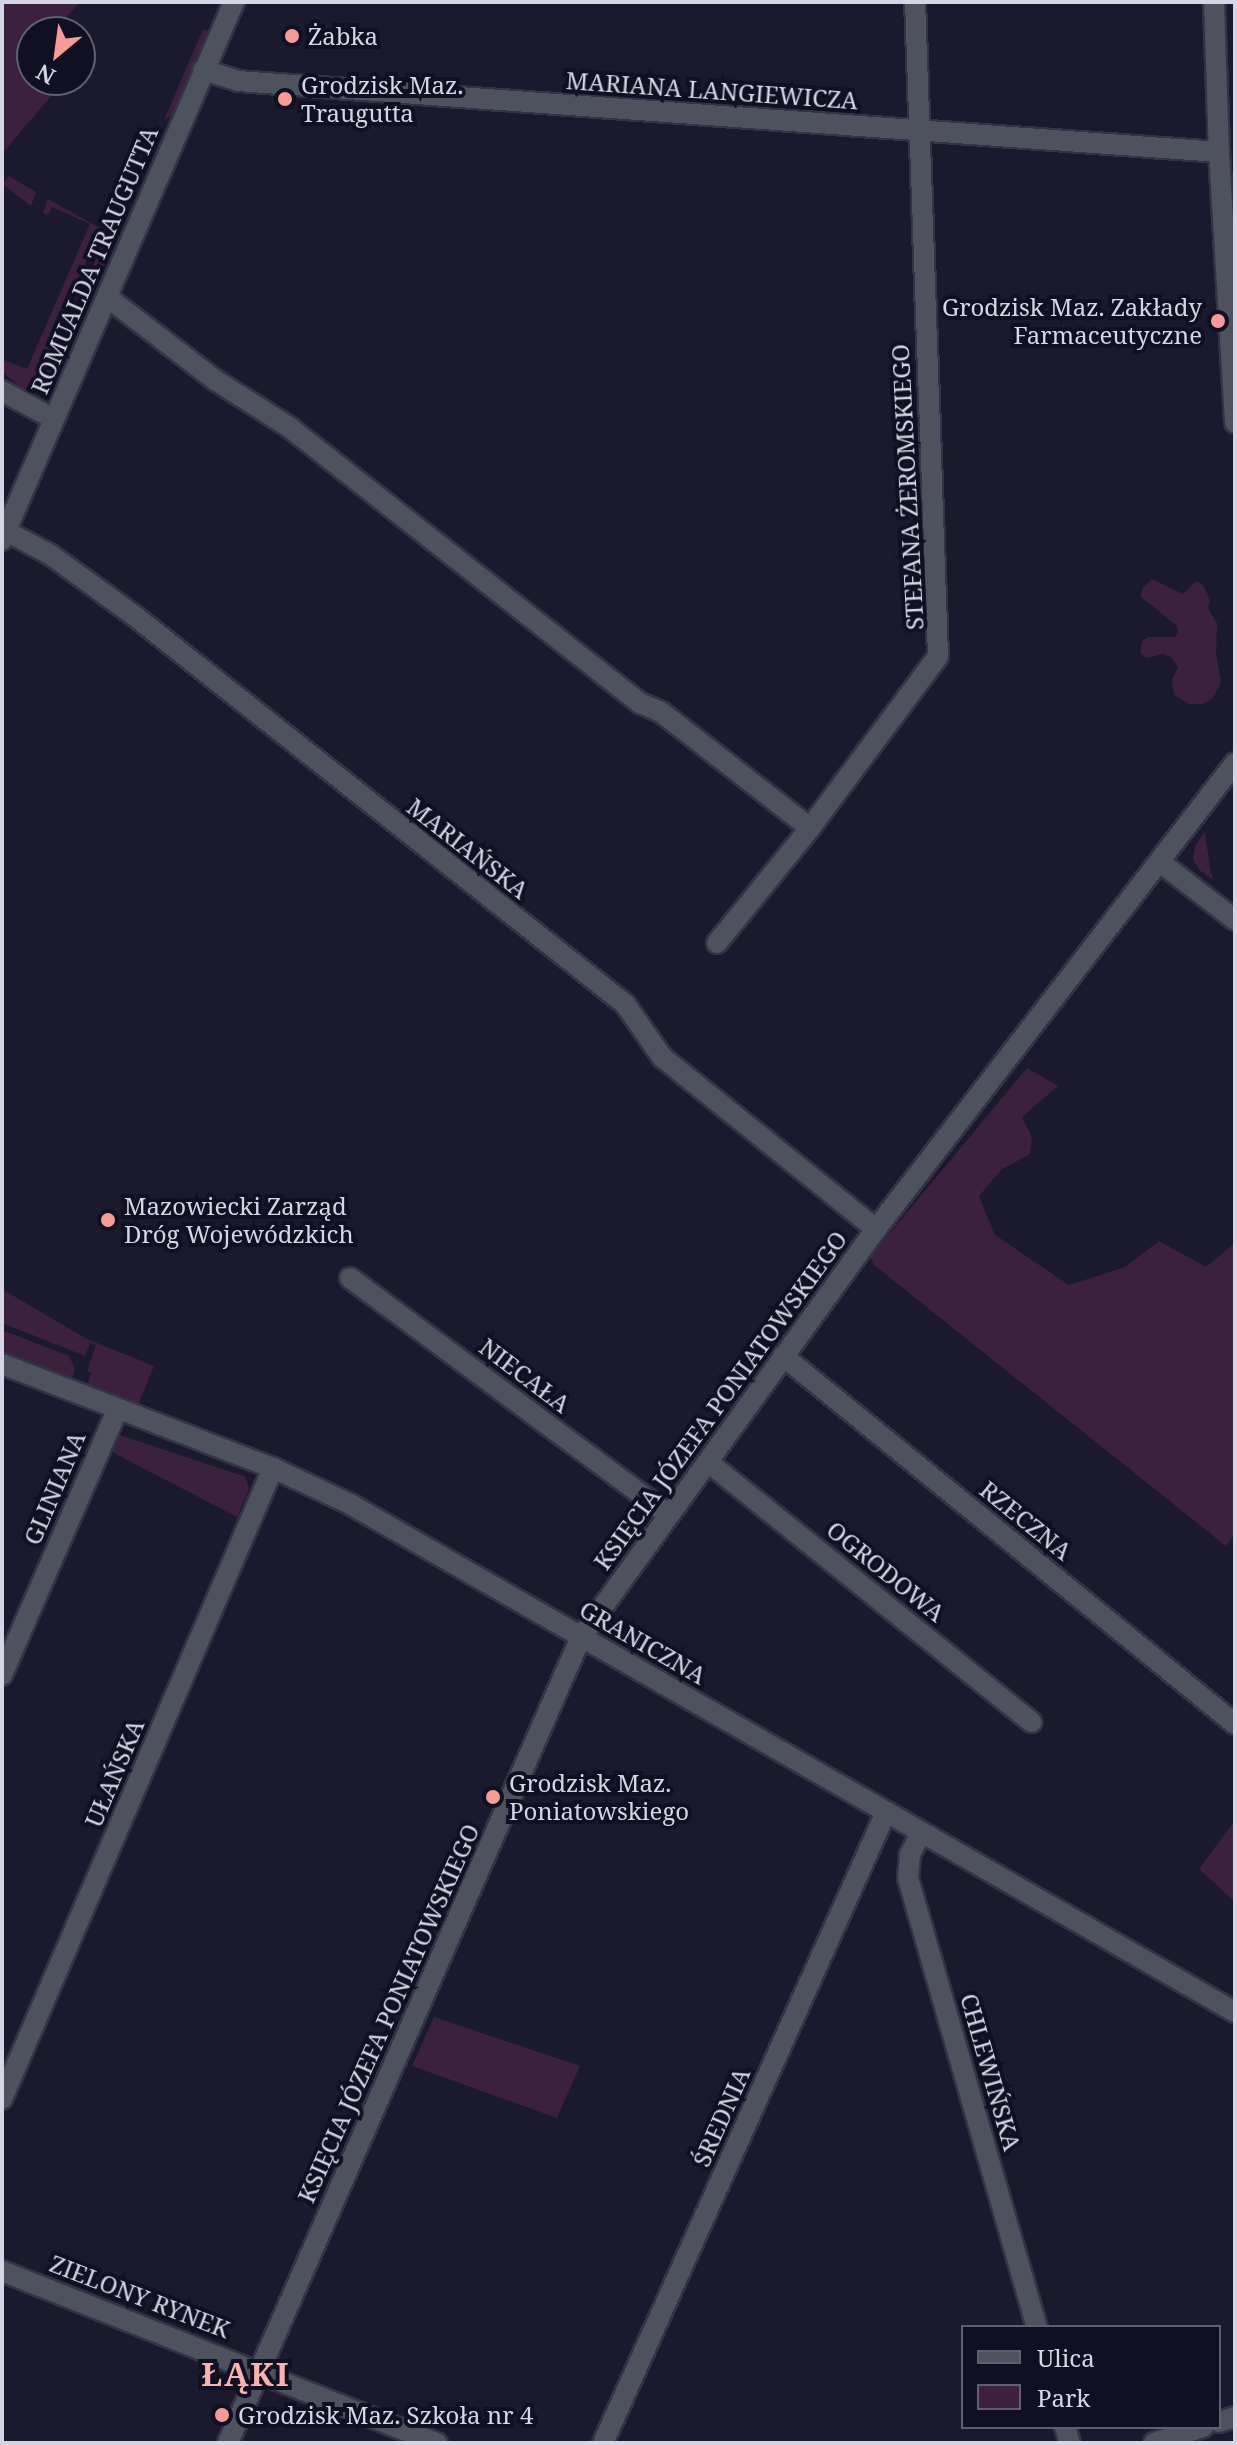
<!DOCTYPE html>
<html>
<head>
<meta charset="utf-8">
<style>
	body { margin:0 }
	#map { position:relative; width:1237px; height:2445px; overflow:hidden; background:#1a192d; font-family:"Noto Serif",serif }
	div>[style] { position:absolute }
	.green>* { inset:0; background:#3b213e }
	.roads { filter:drop-shadow(2px 0 #343346) drop-shadow(-2px 0 #343346) drop-shadow(0 2px #343346) drop-shadow(0 -2px #343346) }
	.minor>* { height:20px; margin:-10px; padding:0 10px; transform-origin:10px; border-radius:10px; background:#4d525c }
	.dots>* { width:22px; height:22px; translate:-50% -50%; box-sizing:border-box; border:4px solid #111023; border-radius:50% }
	span { translate:-50% -50%; white-space:nowrap; text-align:center; line-height:1.15; -webkit-text-stroke:8px #111023; paint-order:stroke }
	.poi-label { font-size:24px; color:#d5d5e3 }
	.left { translate:0 -50%; text-align:left }
	.right { translate:-100% -50%; text-align:right }
	.street-label { font-size:24px; color:#d5d5e3 }
	.district-label { font-size:32px; color:#f7b3b0; font-weight:700; letter-spacing:2px }
	.frame { position:absolute; inset:0; border:4px solid #d5d5e3; pointer-events:none }
	.legend { position:absolute; left:961px; top:2325px; width:260px; height:104px; box-sizing:border-box; background:#111023; border:2px solid #5f5f70; margin:0; padding:10px 14px; list-style:none; font-size:24px; color:#d5d5e3 }
	.legend li { display:flex; align-items:center; gap:16px; height:40px }
	.legend b { width:40px; border:2px solid #5f5f70 }
	.north { position:absolute; left:16px; top:16px; width:80px; height:80px; box-sizing:border-box; background:#111023; border:2px solid #5f5f70; border-radius:50%; rotate:209deg; font-size:22px; font-weight:700; line-height:32px; text-align:center; color:#d5d5e3 }
	.north::after { content:''; display:block; margin:auto; width:28px; height:36px; background:#f59b98; clip-path:polygon(50% 0,100% 100%,50% 72%,0 100%) }
</style>
</head>
<body>
<div id="map">
	<div class="green">
		<div style="clip-path:polygon(2px 2px,80px 2px,53px 32px,32px 32px,32px 80px,39px 80px,42px 92px,51px 96px,2px 154px)"></div>
		<div style="clip-path:polygon(203px 29px,208px 31px,172px 116px,164px 120px)"></div>
		<div style="clip-path:polygon(9px 176px,36px 192px,31px 206px,3px 184px)"></div>
		<div style="clip-path:polygon(48px 199px,100px 228px,32px 389px,26px 391px,2px 372px,2px 359px,27px 369px,90px 224px,52px 207px,48px 215px,43px 213px)"></div>
		<div style="clip-path:polygon(119px 224px,121px 230px,49px 390px,41px 386px,107px 233px,114px 232px)"></div>
		<div style="clip-path:polygon(1152px 579px,1183px 594px,1196px 581px,1203px 585px,1210px 600px,1208px 609px,1217px 623px,1216px 652px,1221px 683px,1212px 699px,1203px 704px,1189px 704px,1174px 695px,1172px 680px,1178px 667px,1171px 657px,1163px 654px,1146px 658px,1140px 653px,1142px 641px,1148px 637px,1175px 637px,1178px 632px,1177px 626px,1140px 596px,1143px 588px)"></div>
		<div style="clip-path:polygon(1205px 831px,1210px 870px,1214px 880px,1199px 870px,1193px 859px,1195px 846px)"></div>
		<div style="clip-path:polygon(1027px 1068px,1058px 1086px,1022px 1117px,1032px 1137px,1030px 1154px,1002px 1169px,979px 1196px,995px 1235px,1069px 1285px,1125px 1267px,1159px 1241px,1206px 1267px,1235px 1243px,1235px 1534px,1226px 1546px,874px 1265px,870px 1257px)"></div>
		<div style="clip-path:polygon(2px 1289px,87px 1339px,154px 1366px,138px 1405px,87px 1385px,91px 1373px,87px 1371px,96px 1345px,90px 1343px,85px 1356px,2px 1323px)"></div>
		<div style="clip-path:polygon(2px 1330px,69px 1356px,75px 1369px,71px 1380px,2px 1353px)"></div>
		<div style="clip-path:polygon(120px 1435px,246px 1477px,249px 1489px,237px 1517px,112px 1452px)"></div>
		<div style="clip-path:polygon(1235px 1820px,1235px 1902px,1199px 1869px)"></div>
		<div style="clip-path:polygon(434px 2017px,580px 2066px,557px 2118px,412px 2066px)"></div>
	</div>
	<div class="roads">
		<div class="minor">
			<div style="left:1214px;top:2px;width:150px;rotate:88.1deg"></div>
			<div style="left:1219px;top:152px;width:271px;rotate:86.6deg"></div>
			<div style="left:203px;top:70px;width:37px;rotate:17deg"></div>
			<div style="left:238px;top:81px;width:984px;rotate:4.14deg"></div>
			<div style="left:107px;top:297px;width:136px;rotate:37.5deg"></div>
			<div style="left:215px;top:380px;width:88px;rotate:32.4deg"></div>
			<div style="left:289px;top:427px;width:447px;rotate:38.2deg"></div>
			<div style="left:640px;top:703px;width:23px;rotate:23deg"></div>
			<div style="left:661px;top:712px;width:189px;rotate:37.9deg"></div>
			<div style="left:2px;top:391px;width:59px;rotate:28.3deg"></div>
			<div style="left:6px;top:531px;width:51px;rotate:28.1deg"></div>
			<div style="left:51px;top:555px;width:105px;rotate:36.1deg"></div>
			<div style="left:136px;top:617px;width:624px;rotate:38.36deg"></div>
			<div style="left:625px;top:1004px;width:65px;rotate:55.1deg"></div>
			<div style="left:662px;top:1057px;width:275px;rotate:38.8deg"></div>
			<div style="left:2px;top:540px;width:586px;rotate:-66.67deg"></div>
			<div style="left:1160px;top:862px;width:95px;rotate:37.7deg"></div>
			<div style="left:717px;top:943px;width:148px;rotate:-51deg"></div>
			<div style="left:810px;top:828px;width:214px;rotate:-53.3deg"></div>
			<div style="left:938px;top:656px;width:654px;rotate:-92.01deg"></div>
			<div style="left:350px;top:1278px;width:397px;rotate:36.6deg"></div>
			<div style="left:783px;top:1356px;width:583px;rotate:39.15deg"></div>
			<div style="left:2px;top:1364px;width:290px;rotate:21deg"></div>
			<div style="left:273px;top:1468px;width:85px;rotate:25.1deg"></div>
			<div style="left:350px;top:1504px;width:1020px;rotate:29.86deg"></div>
			<div style="left:708px;top:1462px;width:415px;rotate:38.8deg"></div>
			<div style="left:2px;top:1675px;width:289px;rotate:-66.5deg"></div>
			<div style="left:921px;top:1833px;width:25px;rotate:117deg"></div>
			<div style="left:910px;top:1855px;width:23px;rotate:95deg"></div>
			<div style="left:908px;top:1878px;width:467px;rotate:74deg"></div>
			<div style="left:2px;top:2099px;width:687px;rotate:-66.76deg"></div>
			<div style="left:2px;top:2271px;width:468px;rotate:21.6deg"></div>
			<div style="left:1219px;top:2422px;width:17px;rotate:-17deg"></div>
			<div style="left:1065px;top:2427px;width:17px;rotate:73deg"></div>
			<div style="left:228px;top:2443px;width:880px;rotate:-66.35deg"></div>
			<div style="left:581px;top:1637px;width:503px;rotate:-54.13deg"></div>
			<div style="left:876px;top:1229px;width:588px;rotate:-52.39deg"></div>
			<div style="left:603px;top:2443px;width:692px;rotate:-65.84deg"></div>
			<div style="left:1154px;top:2443px;width:52px;rotate:-18.1deg"></div>
		</div>
	</div>
	<div class="dots">
		<div style="left:292px;top:36px;background:#f59b98"></div>
		<div style="left:285px;top:99px;background:#f59b98"></div>
		<div style="left:1218px;top:321px;background:#f59b98"></div>
		<div style="left:108px;top:1220px;background:#f59b98"></div>
		<div style="left:493px;top:1797px;background:#f59b98"></div>
		<div style="left:222px;top:2415px;background:#f59b98"></div>
	</div>
	<div class="poi-label">
		<span class="left" style="left:308px;top:36px">Żabka</span>
		<span class="left" style="left:301px;top:99px">Grodzisk Maz.<br>Traugutta</span>
		<span class="right" style="left:1202px;top:321px">Grodzisk Maz. Zakłady<br>Farmaceutyczne</span>
		<span class="left" style="left:124px;top:1220px">Mazowiecki Zarząd<br>Dróg Wojewódzkich</span>
		<span class="left" style="left:509px;top:1797px">Grodzisk Maz.<br>Poniatowskiego</span>
		<span class="left" style="left:238px;top:2415px">Grodzisk Maz. Szkoła nr 4</span>
	</div>
	<div class="street-label">
		<span style="left:712px;top:90px;rotate:4deg">MARIANA LANGIEWICZA</span>
		<span style="left:94px;top:260px;rotate:-67deg">ROMUALDA TRAUGUTTA</span>
		<span style="left:907px;top:487px;rotate:-93deg">STEFANA ŻEROMSKIEGO</span>
		<span style="left:468px;top:848px;rotate:38deg">MARIAŃSKA</span>
		<span style="left:525px;top:1375px;rotate:37deg">NIECAŁA</span>
		<span style="left:720px;top:1400px;rotate:-54deg">KSIĘCIA JÓZEFA PONIATOWSKIEGO</span>
		<span style="left:54px;top:1488px;rotate:-67deg">GLINIANA</span>
		<span style="left:1026px;top:1520px;rotate:39deg">RZECZNA</span>
		<span style="left:886px;top:1571px;rotate:39deg">OGRODOWA</span>
		<span style="left:643px;top:1642px;rotate:30deg">GRANICZNA</span>
		<span style="left:114px;top:1773px;rotate:-67deg">UŁAŃSKA</span>
		<span style="left:388px;top:2013px;rotate:-66deg">KSIĘCIA JÓZEFA PONIATOWSKIEGO</span>
		<span style="left:991px;top:2072px;rotate:74deg">CHLEWIŃSKA</span>
		<span style="left:721px;top:2117px;rotate:-66deg">ŚREDNIA</span>
		<span style="left:140px;top:2296px;rotate:21deg">ZIELONY RYNEK</span>
	</div>
	<div class="district-label">
		<span style="left:246px;top:2374px">ŁĄKI</span>
	</div>
	<div class="frame"></div>
	<ul class="legend">
	<li><b style="height:10px;background:#4d525c"></b>Ulica</li>
	<li><b style="height:22px;background:#3b213e"></b>Park</li>
	</ul>
	<div class="north">N</div>
</div>
</body>
</html>
